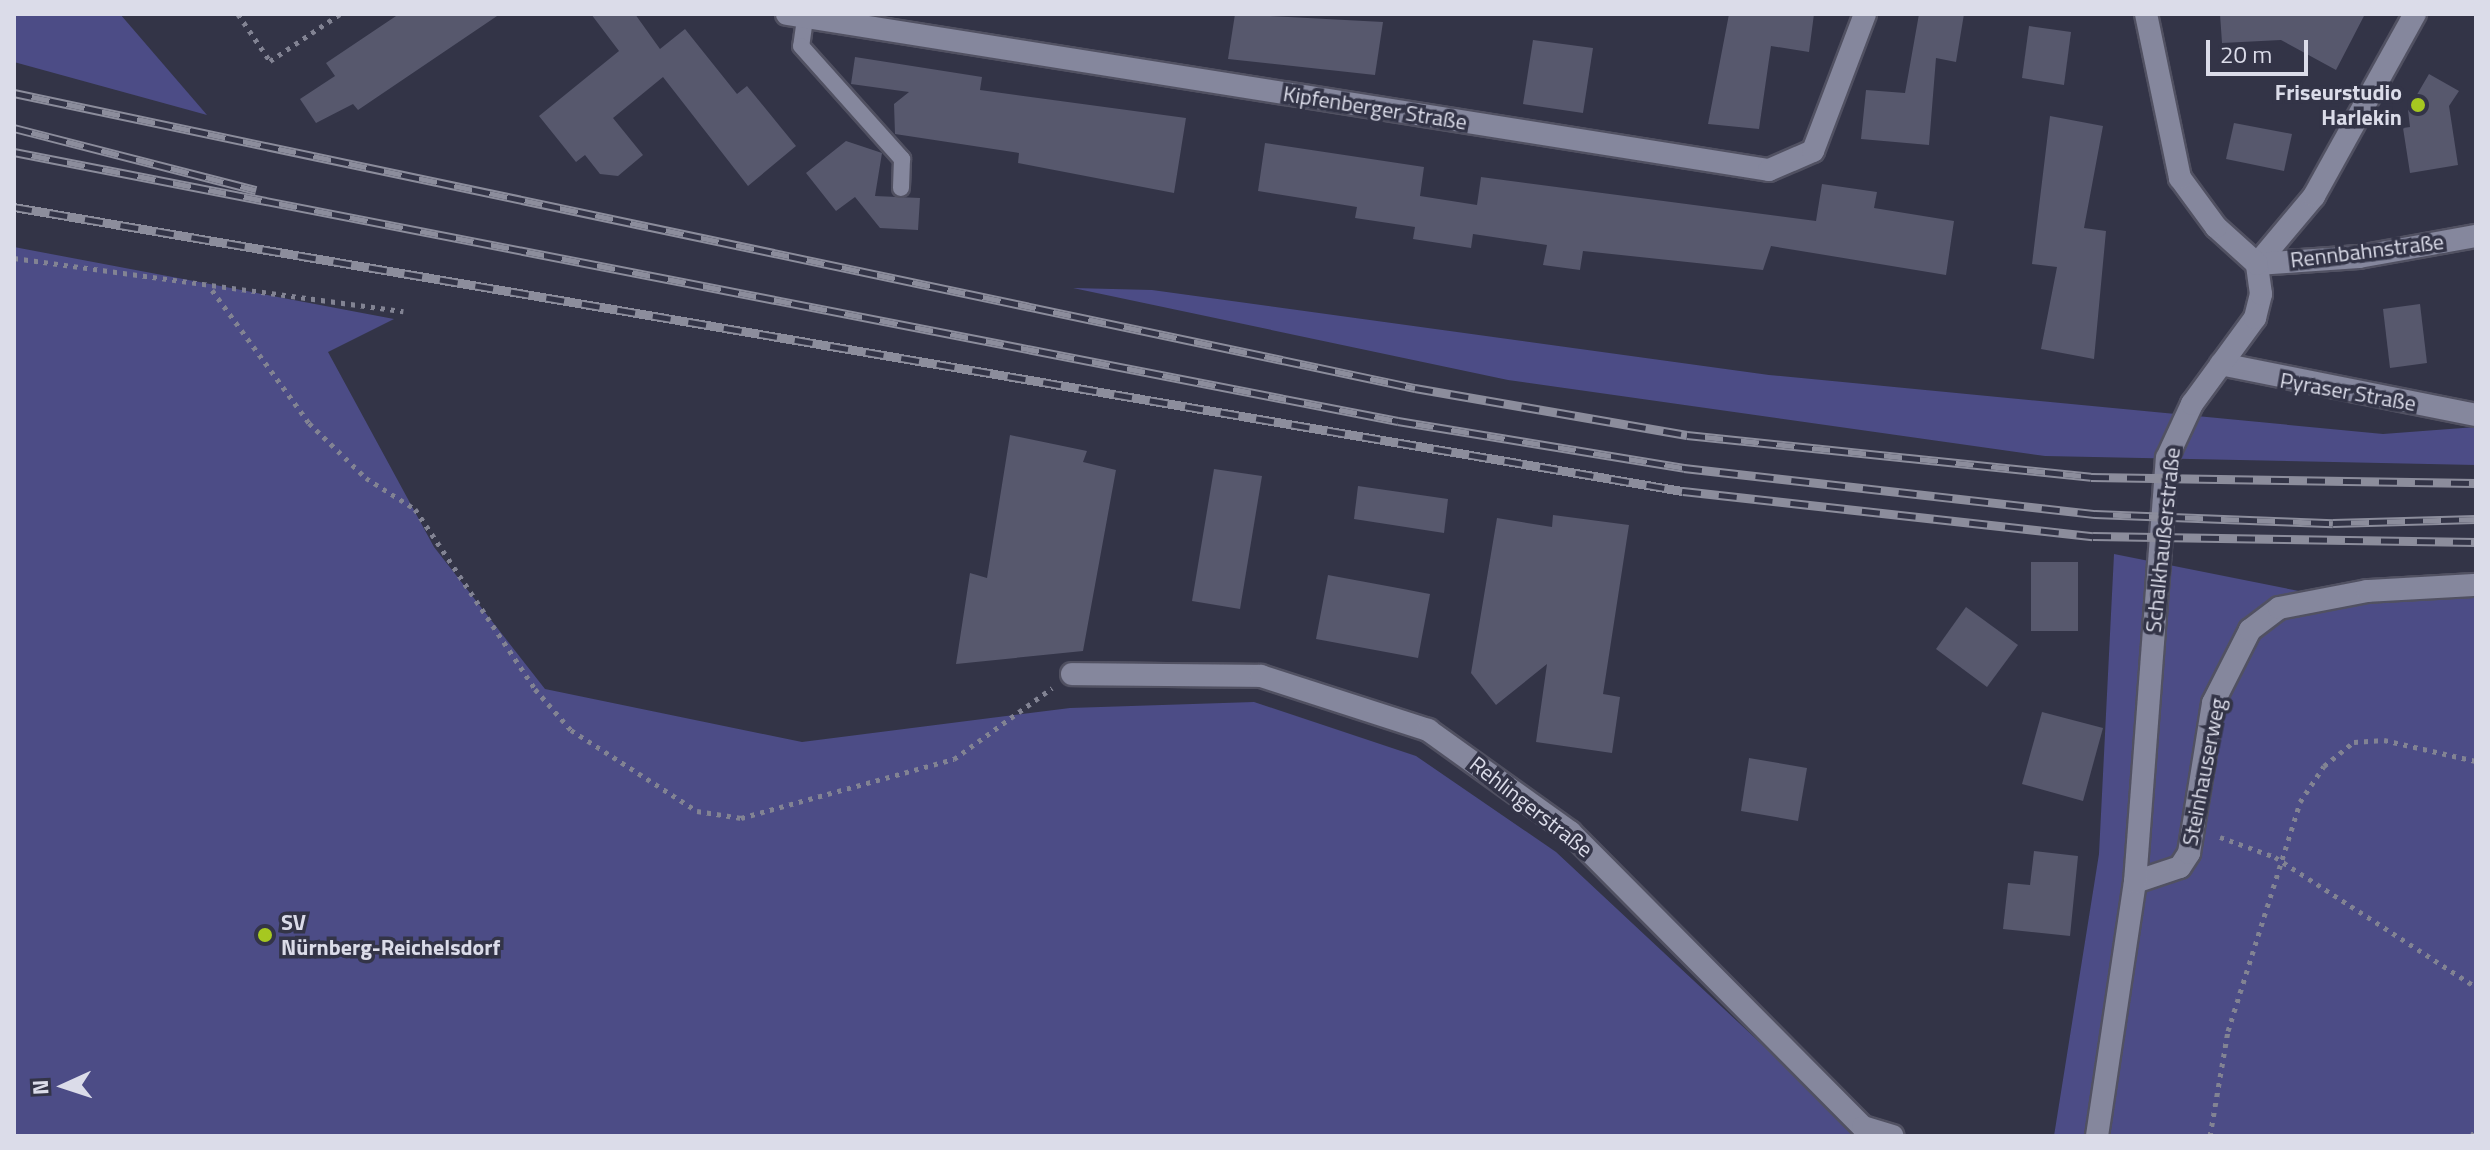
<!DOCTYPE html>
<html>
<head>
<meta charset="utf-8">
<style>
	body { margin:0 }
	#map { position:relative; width:2490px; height:1150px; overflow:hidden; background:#333447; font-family:"Titillium Web",sans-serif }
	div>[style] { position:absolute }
	.green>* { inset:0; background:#4c4c86 }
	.building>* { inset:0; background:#57586d }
	.path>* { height:5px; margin-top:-2.5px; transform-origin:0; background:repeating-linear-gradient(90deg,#828393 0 4px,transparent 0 10px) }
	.roads { filter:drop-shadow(2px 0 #515162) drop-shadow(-2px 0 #515162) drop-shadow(0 2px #515162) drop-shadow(0 -2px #515162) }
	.service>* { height:16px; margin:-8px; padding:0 8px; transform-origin:8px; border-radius:8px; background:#85879d }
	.minor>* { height:22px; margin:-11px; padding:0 11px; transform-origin:11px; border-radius:11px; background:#85879d }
	.secondary>* { height:22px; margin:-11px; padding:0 11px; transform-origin:11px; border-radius:11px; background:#85879d }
	.rail>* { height:9px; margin-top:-4.5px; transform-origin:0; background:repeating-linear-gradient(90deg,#333447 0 18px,#8c8d9c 0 36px); box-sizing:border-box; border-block:2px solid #8c8d9c }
	.dots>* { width:22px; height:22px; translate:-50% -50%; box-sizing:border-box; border:4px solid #333447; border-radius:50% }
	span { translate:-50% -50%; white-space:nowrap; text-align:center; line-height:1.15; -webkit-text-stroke:7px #333447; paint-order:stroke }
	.poi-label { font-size:22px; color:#dbdce9; font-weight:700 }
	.right { translate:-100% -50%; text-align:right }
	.left { translate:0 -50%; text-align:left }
	.street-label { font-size:22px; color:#dbdce9 }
	.frame { position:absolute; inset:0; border:16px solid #dbdce9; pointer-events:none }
	.north { position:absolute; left:24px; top:1046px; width:80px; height:80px; -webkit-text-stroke:6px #333447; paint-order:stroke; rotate:267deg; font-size:22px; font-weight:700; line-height:32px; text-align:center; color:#dbdce9 }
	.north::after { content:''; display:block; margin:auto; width:28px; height:36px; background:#dbdce9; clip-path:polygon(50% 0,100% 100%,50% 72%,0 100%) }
	.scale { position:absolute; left:2206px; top:40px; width:102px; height:36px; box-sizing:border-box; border:4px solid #dbdce9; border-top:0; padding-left:10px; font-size:24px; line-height:28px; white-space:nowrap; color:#dbdce9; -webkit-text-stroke:6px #333447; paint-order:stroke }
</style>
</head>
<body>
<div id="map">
	<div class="green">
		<div style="clip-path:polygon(14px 14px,120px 14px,207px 115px,14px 62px)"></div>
		<div style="clip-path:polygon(14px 247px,394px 319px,328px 352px,434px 547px,545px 689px,802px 742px,1070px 708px,1254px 702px,1416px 756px,1556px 852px,1860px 1136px,14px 1136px)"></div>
		<div style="clip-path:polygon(1073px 288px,1152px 290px,1769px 375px,2383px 434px,2476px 427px,2476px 465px,2045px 456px,1508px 380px)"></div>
		<div style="clip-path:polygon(2114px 554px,2299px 591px,2476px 584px,2476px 1136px,2054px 1136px,2099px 854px)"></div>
	</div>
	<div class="building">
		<div style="clip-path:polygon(399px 14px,500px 14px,358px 110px,353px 104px,316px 123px,300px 99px,335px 76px,326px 63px)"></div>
		<div style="clip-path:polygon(591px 14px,635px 14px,660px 49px,685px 29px,737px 94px,747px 86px,796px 146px,748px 186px,663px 77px,613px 118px,643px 155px,618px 176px,600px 174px,585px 155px,576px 162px,539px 116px,619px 51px)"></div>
		<div style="clip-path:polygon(1235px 14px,1383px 22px,1375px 75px,1228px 59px)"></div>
		<div style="clip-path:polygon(1729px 14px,1814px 14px,1809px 52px,1771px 46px,1759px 129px,1708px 124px)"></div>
		<div style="clip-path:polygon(1919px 14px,1964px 14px,1956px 62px,1936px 58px,1929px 145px,1861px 139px,1866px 90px,1905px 93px)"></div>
		<div style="clip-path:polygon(2220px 14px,2365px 14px,2336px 70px,2281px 40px,2222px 43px)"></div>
		<div style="clip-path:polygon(2029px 26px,2071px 32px,2064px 85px,2022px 78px)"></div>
		<div style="clip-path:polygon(1533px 40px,1593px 48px,1583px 113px,1523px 104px)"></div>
		<div style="clip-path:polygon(855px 57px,982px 77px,980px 90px,1186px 118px,1174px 193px,1018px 163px,1019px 153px,895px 134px,894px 104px,909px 92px,851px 84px)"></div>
		<div style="clip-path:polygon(2429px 74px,2459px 91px,2449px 106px,2458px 165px,2410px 173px,2403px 128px,2410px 127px,2408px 110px)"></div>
		<div style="clip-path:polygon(2050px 116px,2103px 126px,2084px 228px,2106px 231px,2094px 359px,2041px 349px,2057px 267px,2032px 264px)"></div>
		<div style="clip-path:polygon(2234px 123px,2292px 134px,2284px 171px,2226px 159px)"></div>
		<div style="clip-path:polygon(846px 141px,882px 153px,875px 196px,920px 198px,918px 230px,880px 228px,855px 197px,836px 211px,806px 173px)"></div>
		<div style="clip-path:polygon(1265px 143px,1424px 167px,1420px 196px,1477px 205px,1481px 177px,1816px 221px,1822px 184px,1877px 192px,1874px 208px,1954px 221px,1946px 275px,1771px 246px,1763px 270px,1583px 251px,1580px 270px,1543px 265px,1547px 245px,1473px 234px,1471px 248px,1413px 239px,1415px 227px,1355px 218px,1357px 207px,1258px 191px)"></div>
		<div style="clip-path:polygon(2420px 304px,2427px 363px,2390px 368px,2383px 309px)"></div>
		<div style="clip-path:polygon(1010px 435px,1087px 451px,1083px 462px,1116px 470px,1083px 651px,956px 664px,970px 573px,987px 578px)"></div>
		<div style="clip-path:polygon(1214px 469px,1262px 476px,1240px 609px,1192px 601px)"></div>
		<div style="clip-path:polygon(1358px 486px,1448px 499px,1444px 533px,1354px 519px)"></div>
		<div style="clip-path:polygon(1553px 515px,1629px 525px,1603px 694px,1620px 697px,1612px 753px,1536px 742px,1547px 664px,1496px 705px,1471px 673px,1497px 518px,1552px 527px)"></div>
		<div style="clip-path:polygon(2031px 562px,2078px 562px,2078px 631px,2031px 631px)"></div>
		<div style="clip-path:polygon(1328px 575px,1430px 594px,1418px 658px,1316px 639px)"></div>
		<div style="clip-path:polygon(1966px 607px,2018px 645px,1987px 687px,1936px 649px)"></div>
		<div style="clip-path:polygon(2042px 712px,2103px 728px,2083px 801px,2022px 784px)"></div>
		<div style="clip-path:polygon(1749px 758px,1807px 768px,1798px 821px,1741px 811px)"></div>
		<div style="clip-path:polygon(2034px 851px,2078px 856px,2070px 936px,2003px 929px,2008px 883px,2030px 885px)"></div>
	</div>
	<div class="path">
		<div style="left:238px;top:14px;width:57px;rotate:55.8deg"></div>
		<div style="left:270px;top:61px;width:84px;rotate:-33.9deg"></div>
		<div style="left:14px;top:258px;width:393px;rotate:7.8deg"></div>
		<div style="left:212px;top:290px;width:165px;rotate:53.9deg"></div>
		<div style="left:309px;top:423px;width:79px;rotate:44deg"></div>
		<div style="left:366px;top:478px;width:58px;rotate:32.3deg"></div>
		<div style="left:415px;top:509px;width:216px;rotate:56.3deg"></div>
		<div style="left:535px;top:689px;width:55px;rotate:48.7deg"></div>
		<div style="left:571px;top:730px;width:150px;rotate:32.7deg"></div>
		<div style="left:697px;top:811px;width:45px;rotate:9deg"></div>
		<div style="left:741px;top:818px;width:221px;rotate:-15.5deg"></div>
		<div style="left:954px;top:759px;width:121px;rotate:-35.9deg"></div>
		<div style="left:2220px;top:837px;width:59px;rotate:20deg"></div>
		<div style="left:2275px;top:857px;width:239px;rotate:32.9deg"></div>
		<div style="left:2210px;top:1136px;width:107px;rotate:-80.3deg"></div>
		<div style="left:2228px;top:1031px;width:240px;rotate:-72.5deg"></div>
		<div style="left:2300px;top:802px;width:43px;rotate:-56.3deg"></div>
		<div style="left:2324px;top:766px;width:38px;rotate:-39deg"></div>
		<div style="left:2354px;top:742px;width:30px;rotate:-4deg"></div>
		<div style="left:2384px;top:740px;width:94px;rotate:12.9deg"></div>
		<div style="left:2472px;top:1136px;width:9px;rotate:-63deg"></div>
	</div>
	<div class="roads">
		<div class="service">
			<div style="left:805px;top:19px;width:27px;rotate:98deg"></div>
			<div style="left:801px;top:46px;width:152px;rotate:48.2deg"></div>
			<div style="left:902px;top:159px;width:29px;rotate:92deg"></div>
		</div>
		<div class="minor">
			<div style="left:787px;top:14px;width:994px;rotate:9.03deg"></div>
			<div style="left:1769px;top:170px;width:48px;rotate:-23.4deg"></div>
			<div style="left:1813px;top:151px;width:147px;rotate:-69.2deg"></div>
			<div style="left:2257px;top:264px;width:89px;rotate:-50deg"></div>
			<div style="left:2314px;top:196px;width:208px;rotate:-61deg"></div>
			<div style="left:2257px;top:264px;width:102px;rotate:-3.9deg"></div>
			<div style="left:2359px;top:257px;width:119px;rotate:-10.2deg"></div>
			<div style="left:2221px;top:364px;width:260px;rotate:11.3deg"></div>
			<div style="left:1072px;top:674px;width:189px;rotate:0.6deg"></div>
			<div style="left:1261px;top:676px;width:176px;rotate:17.9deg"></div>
			<div style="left:1428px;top:730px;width:175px;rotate:35.7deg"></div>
			<div style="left:1570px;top:832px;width:416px;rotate:45.2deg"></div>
			<div style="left:1863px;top:1127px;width:31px;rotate:17deg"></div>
			<div style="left:2135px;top:882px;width:47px;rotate:-18.4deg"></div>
			<div style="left:2180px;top:867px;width:17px;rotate:-57deg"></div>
			<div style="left:2189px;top:853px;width:152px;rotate:-80.9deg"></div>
			<div style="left:2213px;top:703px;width:82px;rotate:-63.1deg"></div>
			<div style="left:2250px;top:630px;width:36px;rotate:-37deg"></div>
			<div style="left:2279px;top:608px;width:90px;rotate:-10.9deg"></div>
			<div style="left:2367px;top:591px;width:109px;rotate:-3.2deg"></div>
		</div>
		<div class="secondary">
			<div style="left:2097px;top:1136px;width:257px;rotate:-81.5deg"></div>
			<div style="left:2135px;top:882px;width:425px;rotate:-85.7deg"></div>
			<div style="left:2167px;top:458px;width:60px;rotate:-65.2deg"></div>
			<div style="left:2192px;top:404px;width:107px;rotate:-53.8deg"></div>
			<div style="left:2255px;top:318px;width:25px;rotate:-76deg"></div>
			<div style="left:2261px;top:294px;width:30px;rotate:-98deg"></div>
			<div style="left:2257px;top:264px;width:55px;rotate:-137.9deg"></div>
			<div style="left:2216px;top:227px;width:61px;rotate:-126.3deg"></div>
			<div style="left:2180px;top:178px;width:167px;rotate:-101.7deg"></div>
		</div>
	</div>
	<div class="rail">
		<div style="left:14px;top:93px;width:1432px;rotate:11.89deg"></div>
		<div style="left:1415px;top:388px;width:276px;rotate:9.8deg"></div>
		<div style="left:1687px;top:435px;width:406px;rotate:5.9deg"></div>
		<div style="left:2091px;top:477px;width:385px;rotate:0.9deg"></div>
		<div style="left:14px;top:128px;width:250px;rotate:14.4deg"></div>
		<div style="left:14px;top:152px;width:1410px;rotate:11deg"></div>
		<div style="left:1398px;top:421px;width:290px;rotate:9.3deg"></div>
		<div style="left:1684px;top:468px;width:414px;rotate:6.4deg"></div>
		<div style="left:2095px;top:514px;width:238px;rotate:2.2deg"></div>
		<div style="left:2333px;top:523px;width:143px;rotate:-1.6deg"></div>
		<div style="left:14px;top:207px;width:1693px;rotate:9.66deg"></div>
		<div style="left:1683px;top:491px;width:412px;rotate:6.3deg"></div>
		<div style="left:2093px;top:536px;width:383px;rotate:0.9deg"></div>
	</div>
	<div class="dots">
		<div style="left:2418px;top:105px;background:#a6c820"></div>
		<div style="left:265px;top:935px;background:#a6c820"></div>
	</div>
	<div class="poi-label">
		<span class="right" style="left:2402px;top:105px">Friseurstudio<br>Harlekin</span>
		<span class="left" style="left:281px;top:935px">SV<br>Nürnberg-Reichelsdorf</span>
	</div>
	<div class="street-label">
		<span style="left:1375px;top:108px;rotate:9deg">Kipfenberger Straße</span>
		<span style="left:2367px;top:251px;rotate:-7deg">Rennbahnstraße</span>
		<span style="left:2348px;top:392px;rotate:10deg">Pyraser Straße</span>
		<span style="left:2163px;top:540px;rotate:-84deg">Schalkhaußerstraße</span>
		<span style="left:2204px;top:772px;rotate:-79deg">Steinhauserweg</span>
		<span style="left:1531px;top:807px;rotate:38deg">Rehlingerstraße</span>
	</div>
	<div class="frame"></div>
	<div class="north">N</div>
	<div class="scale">20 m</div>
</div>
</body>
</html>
